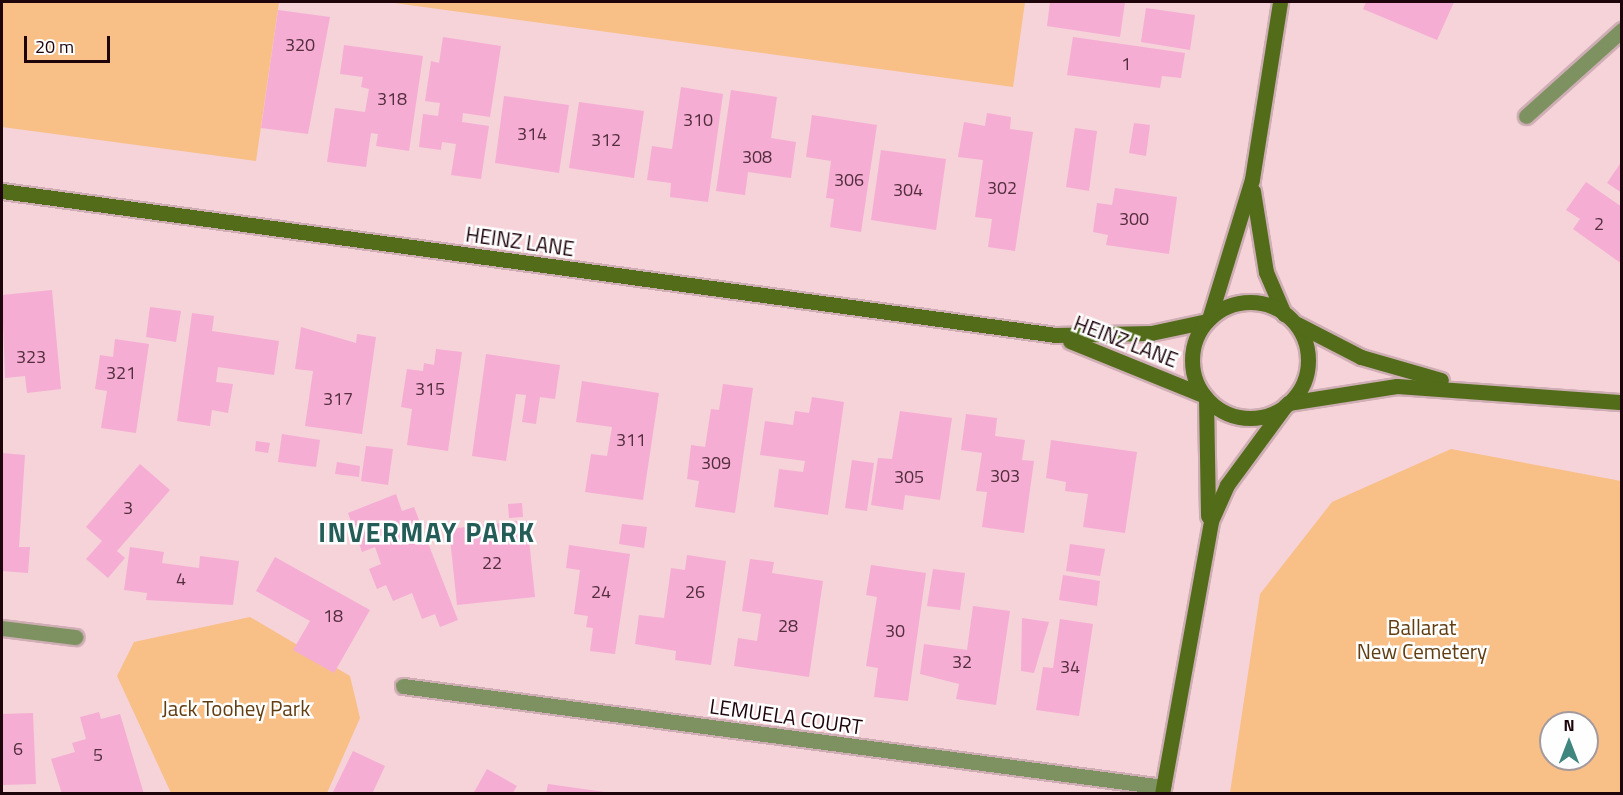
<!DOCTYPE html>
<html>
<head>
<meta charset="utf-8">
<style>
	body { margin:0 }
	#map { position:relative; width:1623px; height:795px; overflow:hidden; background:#f5d3d9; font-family:"Titillium Web",sans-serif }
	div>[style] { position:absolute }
	.green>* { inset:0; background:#f8bf86 }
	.building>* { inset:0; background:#f5add4 }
	.roads { filter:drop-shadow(2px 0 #ceaeb4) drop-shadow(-2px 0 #ceaeb4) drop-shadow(0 2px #ceaeb4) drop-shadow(0 -2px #ceaeb4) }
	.street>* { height:15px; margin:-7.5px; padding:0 7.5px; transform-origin:7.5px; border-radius:7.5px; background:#7e9160 }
	.secondary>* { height:15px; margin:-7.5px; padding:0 7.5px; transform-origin:7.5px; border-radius:7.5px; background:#526c1a }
	.secondary>.ring { margin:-7.5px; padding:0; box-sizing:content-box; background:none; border:15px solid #526c1a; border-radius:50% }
	span { translate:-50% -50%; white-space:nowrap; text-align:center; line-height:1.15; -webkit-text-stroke:5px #fefefe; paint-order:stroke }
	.number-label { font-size:18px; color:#542e3d }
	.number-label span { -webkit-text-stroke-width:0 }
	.street-label { font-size:21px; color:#1e040b }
	.park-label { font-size:21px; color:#613c10 }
	.district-label { font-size:27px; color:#245d57; font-weight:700; letter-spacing:1.5px }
	.frame { position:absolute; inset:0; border:3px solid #1e040b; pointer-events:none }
	.north { position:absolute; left:1539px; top:711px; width:60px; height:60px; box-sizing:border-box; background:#fefefe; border:2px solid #a49a9d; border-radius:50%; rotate:0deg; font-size:16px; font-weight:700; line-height:24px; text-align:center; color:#1e040b }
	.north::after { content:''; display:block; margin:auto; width:21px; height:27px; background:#3f867e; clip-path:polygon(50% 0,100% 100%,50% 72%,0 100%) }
	.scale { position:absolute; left:24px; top:36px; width:86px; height:27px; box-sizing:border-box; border:3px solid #1e040b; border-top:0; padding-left:8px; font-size:18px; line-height:21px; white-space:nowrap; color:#1e040b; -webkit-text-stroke:4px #fefefe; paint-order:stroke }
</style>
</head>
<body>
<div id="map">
	<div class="green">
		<div style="clip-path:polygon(2px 2px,279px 2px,256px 161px,2px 127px)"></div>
		<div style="clip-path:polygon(387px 2px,1025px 2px,1013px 87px)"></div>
		<div style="clip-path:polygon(evenodd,1451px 449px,1621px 481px,1621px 793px,1230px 793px,1260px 594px,1332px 502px,1451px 449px,1551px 723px,1587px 723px,1587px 759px,1551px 759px,1551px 723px)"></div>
		<div style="clip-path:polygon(250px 617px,350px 676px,360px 718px,327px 793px,171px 793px,117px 676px,134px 642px)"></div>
	</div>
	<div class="building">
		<div style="clip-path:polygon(1050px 2px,1125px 2px,1120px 37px,1047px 26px)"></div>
		<div style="clip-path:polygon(1366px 2px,1454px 2px,1437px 40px,1363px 9px)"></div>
		<div style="clip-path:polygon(1146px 8px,1195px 15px,1190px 50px,1141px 42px)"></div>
		<div style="clip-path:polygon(278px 10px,330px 17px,308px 134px,261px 128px)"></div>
		<div style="clip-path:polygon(443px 37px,501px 46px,490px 117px,463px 113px,462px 122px,489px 126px,481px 179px,451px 175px,456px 144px,442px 142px,441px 150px,419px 147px,423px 114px,438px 116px,440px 103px,425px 101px,431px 61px,439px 63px)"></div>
		<div style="clip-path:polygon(1073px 37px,1185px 53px,1181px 78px,1162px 76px,1160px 88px,1067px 75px)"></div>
		<div style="clip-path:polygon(344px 45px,423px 56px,409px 151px,376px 146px,378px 134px,371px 133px,366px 167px,327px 162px,335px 108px,365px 112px,369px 89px,361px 87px,363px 77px,340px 74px)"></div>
		<div style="clip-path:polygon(681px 87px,723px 94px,708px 202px,670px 197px,671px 183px,647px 180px,652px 146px,672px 149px)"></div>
		<div style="clip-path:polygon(731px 90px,777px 97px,771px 138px,796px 142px,791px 178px,748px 172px,745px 195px,716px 191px)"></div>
		<div style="clip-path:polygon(504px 96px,569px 105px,559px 173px,495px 163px)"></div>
		<div style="clip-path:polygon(579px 102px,644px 111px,634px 178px,569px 168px)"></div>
		<div style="clip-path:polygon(987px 113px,1011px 117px,1010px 129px,1033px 132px,1015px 251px,988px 247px,992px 219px,975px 217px,983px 160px,958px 157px,964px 122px,985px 126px)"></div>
		<div style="clip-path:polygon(812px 115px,877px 125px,861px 232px,830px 227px,834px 199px,826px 198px,831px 161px,806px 157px)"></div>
		<div style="clip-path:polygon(1134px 123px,1150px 125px,1146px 156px,1129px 153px)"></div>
		<div style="clip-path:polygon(1075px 128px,1097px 131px,1089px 191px,1066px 187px)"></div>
		<div style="clip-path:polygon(881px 150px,946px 159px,936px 230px,871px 220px)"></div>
		<div style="clip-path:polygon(1622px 161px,1622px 193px,1607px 183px)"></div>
		<div style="clip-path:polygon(1586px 182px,1622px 207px,1622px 264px,1573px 229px,1580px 219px,1566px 210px)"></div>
		<div style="clip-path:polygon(1115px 188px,1177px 197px,1169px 254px,1106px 245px,1108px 235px,1093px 232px,1097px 203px,1112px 205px)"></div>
		<div style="clip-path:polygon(52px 290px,61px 389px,27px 393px,25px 376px,5px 378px,2px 295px)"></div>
		<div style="clip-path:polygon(150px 307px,181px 311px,176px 342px,146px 337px)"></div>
		<div style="clip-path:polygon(192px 313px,214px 316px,212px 331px,279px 341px,274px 375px,218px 367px,216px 382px,233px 384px,228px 413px,212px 410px,210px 426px,177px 421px)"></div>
		<div style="clip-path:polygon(301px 327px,356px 343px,357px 334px,376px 337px,362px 434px,305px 426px,313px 371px,295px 369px)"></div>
		<div style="clip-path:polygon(115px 339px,149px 344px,136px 433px,101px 428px,107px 391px,95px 389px,100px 355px,113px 357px)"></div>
		<div style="clip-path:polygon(436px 349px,462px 352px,448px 451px,407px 445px,412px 409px,401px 407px,407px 369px,423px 371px,424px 363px,434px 365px)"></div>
		<div style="clip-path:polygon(486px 354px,560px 365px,555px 399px,540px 397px,536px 424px,522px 422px,526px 395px,516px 394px,506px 461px,472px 456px)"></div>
		<div style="clip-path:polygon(582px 381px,659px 393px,643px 500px,585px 492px,591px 454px,607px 456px,612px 427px,576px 422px)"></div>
		<div style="clip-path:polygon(723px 384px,753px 388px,735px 513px,695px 507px,699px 481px,687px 479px,691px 445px,705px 447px,711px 409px,719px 410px)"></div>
		<div style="clip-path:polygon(812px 397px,844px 402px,828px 515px,774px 507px,779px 469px,803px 472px,805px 461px,760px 455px,765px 421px,793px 425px,795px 411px,809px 413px)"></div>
		<div style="clip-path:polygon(900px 411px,952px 418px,940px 500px,905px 495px,903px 510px,871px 505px,878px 458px,892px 459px)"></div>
		<div style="clip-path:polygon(966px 414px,997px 418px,995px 436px,1025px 440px,1022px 460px,1034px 461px,1024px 533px,982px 527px,987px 492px,976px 491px,982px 453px,961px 450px)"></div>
		<div style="clip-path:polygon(282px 434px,320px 440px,316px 467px,278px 462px)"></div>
		<div style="clip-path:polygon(1051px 440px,1137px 452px,1125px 533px,1083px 527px,1088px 494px,1065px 491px,1066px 482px,1046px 478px)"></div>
		<div style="clip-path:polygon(256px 441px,270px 443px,268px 453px,255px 451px)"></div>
		<div style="clip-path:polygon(366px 446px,393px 449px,388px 485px,361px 481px)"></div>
		<div style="clip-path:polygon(2px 453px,25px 455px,19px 547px,30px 547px,28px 573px,2px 571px)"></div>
		<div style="clip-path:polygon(852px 460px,874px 463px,867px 511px,845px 508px)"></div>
		<div style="clip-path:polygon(337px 462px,360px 466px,359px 477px,335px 474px)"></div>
		<div style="clip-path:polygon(140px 464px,170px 490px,117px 551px,125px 558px,108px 578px,86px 559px,102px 541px,86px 527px)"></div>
		<div style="clip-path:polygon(396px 494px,402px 511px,414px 507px,458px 620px,440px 627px,435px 614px,422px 619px,412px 593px,393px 601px,386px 585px,377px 589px,369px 569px,381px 564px,375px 547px,362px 552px,348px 513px)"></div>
		<div style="clip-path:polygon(522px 503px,523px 517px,509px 518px,508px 504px)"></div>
		<div style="clip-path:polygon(527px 520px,535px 597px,457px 605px,449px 529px)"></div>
		<div style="clip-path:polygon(622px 524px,647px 527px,644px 548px,619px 544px)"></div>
		<div style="clip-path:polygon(1070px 544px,1105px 549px,1100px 576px,1066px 571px)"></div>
		<div style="clip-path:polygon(569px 545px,630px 554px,615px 654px,590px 651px,593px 628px,586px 627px,588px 616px,574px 614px,580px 570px,566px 568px)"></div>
		<div style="clip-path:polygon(130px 547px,164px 552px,162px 563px,199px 568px,200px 556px,239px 561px,233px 605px,146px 600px,147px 593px,124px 590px)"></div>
		<div style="clip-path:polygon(687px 555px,726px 561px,711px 665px,675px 660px,676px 651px,635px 644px,639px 615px,664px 618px,671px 568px,685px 570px)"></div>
		<div style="clip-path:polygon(275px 557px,370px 610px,334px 673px,293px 650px,310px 621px,256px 591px)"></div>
		<div style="clip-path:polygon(750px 559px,774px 562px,772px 573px,823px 581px,809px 677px,734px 666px,738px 638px,757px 641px,761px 614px,742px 611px)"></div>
		<div style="clip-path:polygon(871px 565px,926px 573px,908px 701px,874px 697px,878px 668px,866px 666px,877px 597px,866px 595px)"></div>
		<div style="clip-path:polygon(933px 569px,965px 573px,960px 610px,927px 606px)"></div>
		<div style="clip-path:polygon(1063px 575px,1100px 581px,1097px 606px,1059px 600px)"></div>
		<div style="clip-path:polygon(973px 606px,1010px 611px,996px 705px,956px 699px,959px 684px,920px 674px,924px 644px,967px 650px)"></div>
		<div style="clip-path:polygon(1022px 618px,1049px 622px,1034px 673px,1021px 671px)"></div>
		<div style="clip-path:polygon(1060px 619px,1093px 624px,1079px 716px,1036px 710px,1043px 667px,1053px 668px)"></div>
		<div style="clip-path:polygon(99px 712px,101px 719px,120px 714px,144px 794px,62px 794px,51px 759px,75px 752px,72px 743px,86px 739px,80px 717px)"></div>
		<div style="clip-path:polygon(33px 713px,36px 784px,2px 785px,2px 714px)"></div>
		<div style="clip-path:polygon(353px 751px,385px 766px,372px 794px,332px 794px)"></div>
		<div style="clip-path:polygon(487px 769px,517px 786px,512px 794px,473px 794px)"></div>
		<div style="clip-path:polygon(548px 784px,605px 792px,604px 794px,546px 794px)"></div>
	</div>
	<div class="roads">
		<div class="street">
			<div style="left:1526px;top:116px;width:129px;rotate:-41.9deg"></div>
			<div style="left:2px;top:628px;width:74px;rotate:7deg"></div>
			<div style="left:403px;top:686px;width:767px;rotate:7.57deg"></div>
		</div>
		<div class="secondary">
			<div style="left:2px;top:191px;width:1064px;rotate:7.78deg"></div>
			<div style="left:1056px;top:335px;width:95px;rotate:-1.2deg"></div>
			<div style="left:1151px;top:333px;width:57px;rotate:-12.1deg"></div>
			<div style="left:1253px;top:191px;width:82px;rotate:80.9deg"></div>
			<div style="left:1266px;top:272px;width:46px;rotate:66.8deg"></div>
			<div class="ring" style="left:1192px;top:302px;width:101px;height:101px"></div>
			<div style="left:1209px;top:319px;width:146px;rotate:-72.9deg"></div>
			<div style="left:1252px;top:179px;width:179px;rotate:-81deg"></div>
			<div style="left:1297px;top:324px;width:72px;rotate:27.3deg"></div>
			<div style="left:1361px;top:357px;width:83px;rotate:16deg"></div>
			<div style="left:1070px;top:341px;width:144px;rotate:22.1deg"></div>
			<div style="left:1206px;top:398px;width:118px;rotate:89deg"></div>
			<div style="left:1288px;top:403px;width:110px;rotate:-8.9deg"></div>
			<div style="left:1397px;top:386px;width:226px;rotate:4.1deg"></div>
			<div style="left:1162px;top:794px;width:277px;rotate:-79.8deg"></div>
			<div style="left:1211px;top:521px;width:39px;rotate:-66deg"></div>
			<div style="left:1227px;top:485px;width:98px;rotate:-53.7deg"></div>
		</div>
	</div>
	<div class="number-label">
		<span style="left:300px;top:45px">320</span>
		<span style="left:1126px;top:64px">1</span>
		<span style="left:392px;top:99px">318</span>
		<span style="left:698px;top:120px">310</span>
		<span style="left:532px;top:134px">314</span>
		<span style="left:606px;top:140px">312</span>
		<span style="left:757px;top:157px">308</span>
		<span style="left:849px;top:180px">306</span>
		<span style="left:1002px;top:188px">302</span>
		<span style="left:908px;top:190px">304</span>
		<span style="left:1134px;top:219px">300</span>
		<span style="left:1599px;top:224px">2</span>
		<span style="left:31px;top:357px">323</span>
		<span style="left:121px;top:373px">321</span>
		<span style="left:430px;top:389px">315</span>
		<span style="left:338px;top:399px">317</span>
		<span style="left:631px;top:440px">311</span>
		<span style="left:716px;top:463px">309</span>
		<span style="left:1005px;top:476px">303</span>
		<span style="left:909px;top:477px">305</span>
		<span style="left:128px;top:508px">3</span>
		<span style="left:492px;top:563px">22</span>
		<span style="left:181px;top:579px">4</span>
		<span style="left:601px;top:592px">24</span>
		<span style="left:695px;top:592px">26</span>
		<span style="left:333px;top:616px">18</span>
		<span style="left:788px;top:626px">28</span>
		<span style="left:895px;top:631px">30</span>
		<span style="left:962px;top:662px">32</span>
		<span style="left:1070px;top:667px">34</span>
		<span style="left:18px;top:749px">6</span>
		<span style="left:98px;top:755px">5</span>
	</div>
	<div class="street-label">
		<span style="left:520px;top:241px;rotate:8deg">HEINZ LANE</span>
		<span style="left:1126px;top:341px;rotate:21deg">HEINZ LANE</span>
		<span style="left:786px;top:716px;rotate:8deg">LEMUELA COURT</span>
	</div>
	<div class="park-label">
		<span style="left:1422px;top:639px">Ballarat<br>New Cemetery</span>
		<span style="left:236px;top:708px">Jack Toohey Park</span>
	</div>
	<div class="district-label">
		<span style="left:427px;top:532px">INVERMAY PARK</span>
	</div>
	<div class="frame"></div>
	<div class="north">N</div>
	<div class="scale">20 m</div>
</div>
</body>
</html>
